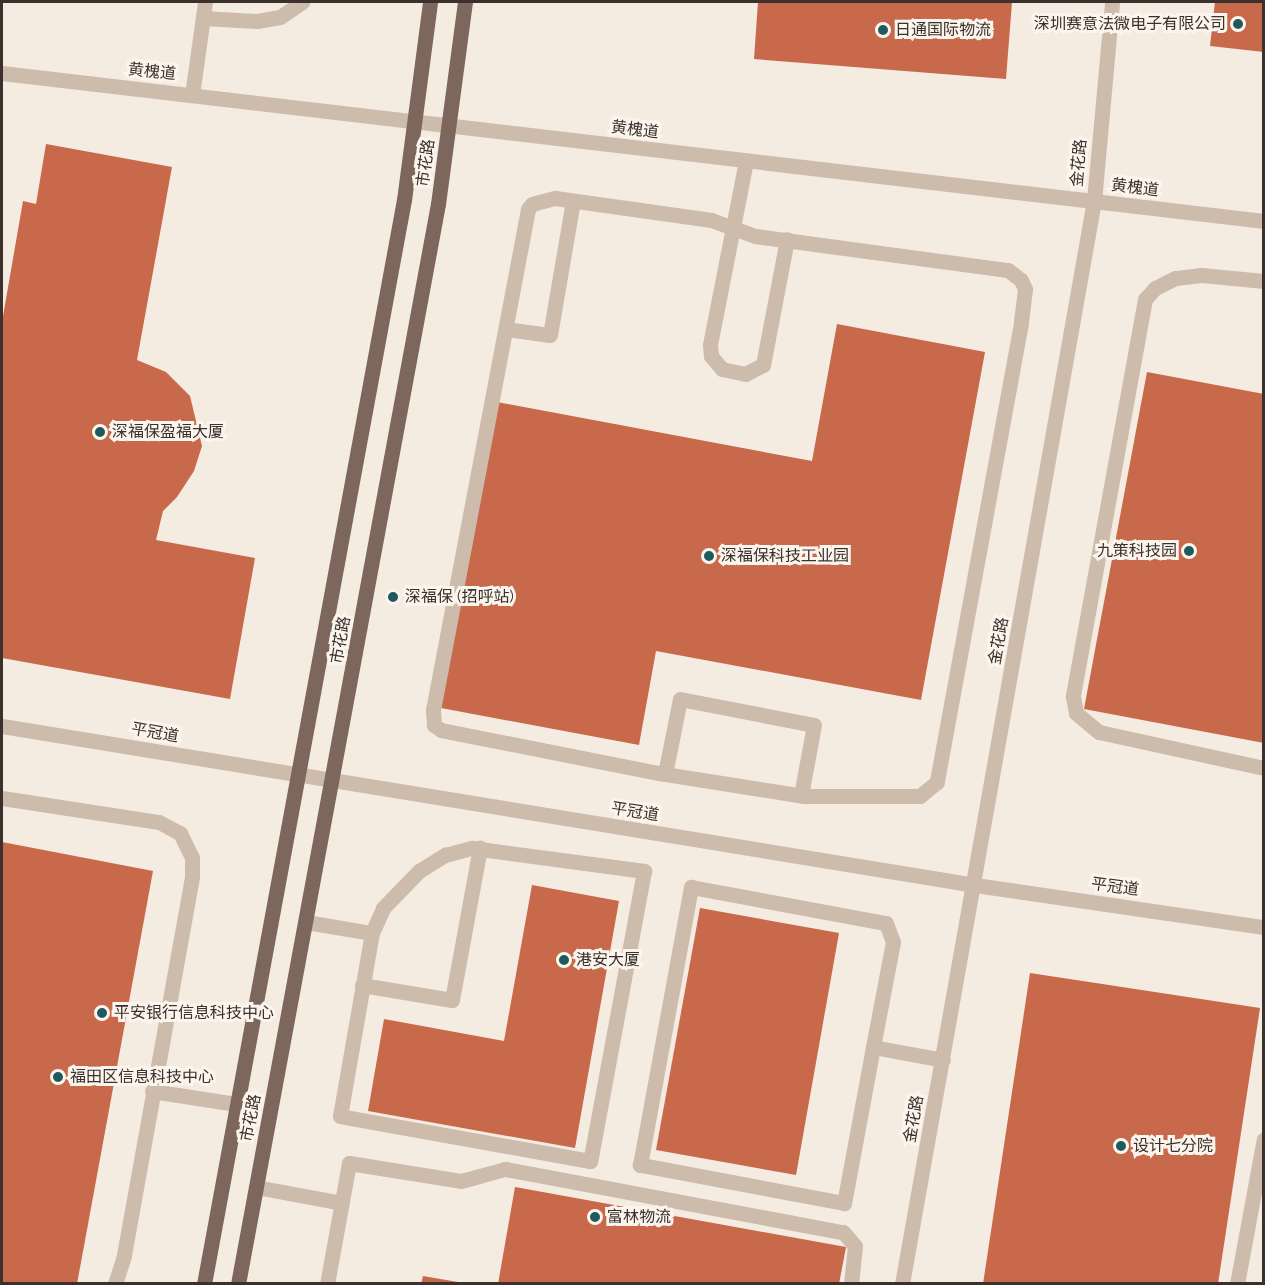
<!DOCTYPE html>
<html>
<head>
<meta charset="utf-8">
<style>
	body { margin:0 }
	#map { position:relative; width:1265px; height:1285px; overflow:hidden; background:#f4ebe1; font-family:Raleway,"Noto Sans SC",sans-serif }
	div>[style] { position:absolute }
	.building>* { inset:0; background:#c8694b }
	.minor>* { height:15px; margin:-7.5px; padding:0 7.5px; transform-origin:7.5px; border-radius:7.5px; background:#cdbbac }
	.major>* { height:15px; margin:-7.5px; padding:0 7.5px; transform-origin:7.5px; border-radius:7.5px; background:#7d675c }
	.dots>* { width:16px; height:16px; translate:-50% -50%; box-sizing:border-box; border:3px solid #fbf5ee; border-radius:50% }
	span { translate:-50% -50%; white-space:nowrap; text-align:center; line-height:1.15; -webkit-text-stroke:6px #fbf5ee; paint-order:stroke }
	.poi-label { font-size:16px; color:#3b302b }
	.right { translate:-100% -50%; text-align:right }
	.left { translate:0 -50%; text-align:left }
	.street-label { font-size:16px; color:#3b302b }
	.frame { position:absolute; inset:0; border:3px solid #3b302b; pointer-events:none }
</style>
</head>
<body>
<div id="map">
	<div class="building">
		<div style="clip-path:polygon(758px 2px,1012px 2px,1006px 79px,754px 59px)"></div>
		<div style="clip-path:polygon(1215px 2px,1264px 2px,1264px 52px,1210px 46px)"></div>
		<div style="clip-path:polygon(46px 144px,172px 167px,137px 360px,166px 372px,190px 396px,202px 446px,194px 471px,177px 497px,163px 511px,156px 540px,255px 558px,230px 699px,2px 658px,2px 322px,23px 201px,36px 204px)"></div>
		<div style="clip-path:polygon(837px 324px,985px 352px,921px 700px,656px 651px,639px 745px,441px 708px,497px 402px,812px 461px)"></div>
		<div style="clip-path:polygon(1147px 372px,1264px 394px,1264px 743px,1084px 709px)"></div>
		<div style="clip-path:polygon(2px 842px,153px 871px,77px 1284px,2px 1284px)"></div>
		<div style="clip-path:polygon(532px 885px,619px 901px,575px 1148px,368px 1111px,384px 1019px,504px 1041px)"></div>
		<div style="clip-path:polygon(700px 908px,839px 933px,796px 1175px,656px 1150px)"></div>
		<div style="clip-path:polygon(1030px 973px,1260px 1008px,1218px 1284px,983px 1284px)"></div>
		<div style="clip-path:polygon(515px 1187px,846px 1247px,839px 1284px,498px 1284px)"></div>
		<div style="clip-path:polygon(423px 1276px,458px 1282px,457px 1284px,421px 1284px)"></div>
	</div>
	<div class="minor">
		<div style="left:203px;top:18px;width:54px;rotate:3.2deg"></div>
		<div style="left:257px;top:21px;width:23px;rotate:-10deg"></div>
		<div style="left:280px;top:17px;width:27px;rotate:-34deg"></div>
		<div style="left:2px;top:73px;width:1271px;rotate:6.69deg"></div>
		<div style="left:192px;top:95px;width:94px;rotate:-82deg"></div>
		<div style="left:746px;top:161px;width:187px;rotate:101.1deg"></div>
		<div style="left:710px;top:345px;width:11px;rotate:85deg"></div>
		<div style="left:711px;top:356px;width:17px;rotate:50deg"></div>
		<div style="left:722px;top:369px;width:24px;rotate:12deg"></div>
		<div style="left:745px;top:374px;width:20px;rotate:-27deg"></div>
		<div style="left:763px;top:365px;width:128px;rotate:-79.2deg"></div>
		<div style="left:555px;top:198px;width:158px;rotate:8deg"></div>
		<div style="left:711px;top:220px;width:47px;rotate:20deg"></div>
		<div style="left:755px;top:236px;width:255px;rotate:7.7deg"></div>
		<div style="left:1008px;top:270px;width:16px;rotate:38deg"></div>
		<div style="left:1021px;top:280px;width:10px;rotate:66deg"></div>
		<div style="left:1025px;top:289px;width:34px;rotate:97deg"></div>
		<div style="left:1021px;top:323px;width:467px;rotate:100.4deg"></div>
		<div style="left:937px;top:782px;width:22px;rotate:141deg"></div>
		<div style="left:920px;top:796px;width:116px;rotate:180deg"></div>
		<div style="left:804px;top:796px;width:148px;rotate:-171deg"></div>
		<div style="left:658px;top:773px;width:221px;rotate:-168.8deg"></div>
		<div style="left:441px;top:730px;width:9px;rotate:-144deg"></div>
		<div style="left:434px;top:725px;width:15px;rotate:-94deg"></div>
		<div style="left:433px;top:710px;width:510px;rotate:-79.26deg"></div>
		<div style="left:528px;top:209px;width:6px;rotate:-51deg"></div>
		<div style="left:532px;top:204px;width:24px;rotate:-15deg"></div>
		<div style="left:1264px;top:281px;width:63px;rotate:-174.6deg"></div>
		<div style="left:1201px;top:275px;width:26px;rotate:173deg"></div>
		<div style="left:1175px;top:278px;width:22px;rotate:153deg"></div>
		<div style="left:1155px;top:288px;width:15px;rotate:132deg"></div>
		<div style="left:1145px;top:299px;width:404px;rotate:100.3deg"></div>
		<div style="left:1073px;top:697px;width:16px;rotate:79deg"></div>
		<div style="left:1076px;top:713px;width:30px;rotate:40deg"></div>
		<div style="left:1099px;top:732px;width:169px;rotate:12.3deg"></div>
		<div style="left:506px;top:329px;width:44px;rotate:7.8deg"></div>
		<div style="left:550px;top:335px;width:136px;rotate:-80.3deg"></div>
		<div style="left:2px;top:726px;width:986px;rotate:9.28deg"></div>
		<div style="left:975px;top:885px;width:292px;rotate:8.3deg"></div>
		<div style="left:665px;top:774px;width:76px;rotate:-78.7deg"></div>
		<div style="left:680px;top:699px;width:136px;rotate:11deg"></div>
		<div style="left:814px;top:725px;width:71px;rotate:100.5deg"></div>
		<div style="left:2px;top:798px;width:159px;rotate:8.7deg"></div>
		<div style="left:159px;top:822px;width:24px;rotate:28deg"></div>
		<div style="left:180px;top:833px;width:28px;rotate:64deg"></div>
		<div style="left:192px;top:858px;width:19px;rotate:90deg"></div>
		<div style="left:192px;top:877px;width:385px;rotate:100.2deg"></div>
		<div style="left:124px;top:1256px;width:29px;rotate:108deg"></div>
		<div style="left:472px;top:848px;width:174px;rotate:7.6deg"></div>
		<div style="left:644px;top:871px;width:295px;rotate:100.5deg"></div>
		<div style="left:590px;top:1161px;width:254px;rotate:-169.8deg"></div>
		<div style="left:340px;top:1116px;width:186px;rotate:-80.1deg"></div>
		<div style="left:372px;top:933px;width:27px;rotate:-66deg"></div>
		<div style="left:383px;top:908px;width:52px;rotate:-45.8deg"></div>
		<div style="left:419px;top:871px;width:31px;rotate:-32deg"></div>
		<div style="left:445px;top:855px;width:28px;rotate:-15deg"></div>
		<div style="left:306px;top:922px;width:67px;rotate:9.5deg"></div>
		<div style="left:362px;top:985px;width:91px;rotate:9.5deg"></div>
		<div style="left:452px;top:1000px;width:155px;rotate:-79.6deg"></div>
		<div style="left:873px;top:1047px;width:159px;rotate:100.5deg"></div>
		<div style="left:844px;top:1203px;width:208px;rotate:-169.4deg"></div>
		<div style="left:640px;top:1165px;width:283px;rotate:-79.6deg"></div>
		<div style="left:691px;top:887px;width:198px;rotate:10.5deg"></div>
		<div style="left:886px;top:923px;width:20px;rotate:70deg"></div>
		<div style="left:893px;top:942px;width:107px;rotate:100.8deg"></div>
		<div style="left:873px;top:1047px;width:71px;rotate:10.5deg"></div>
		<div style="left:152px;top:1091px;width:85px;rotate:8.8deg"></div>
		<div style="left:256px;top:1187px;width:87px;rotate:10.5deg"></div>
		<div style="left:327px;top:1284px;width:123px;rotate:-79.7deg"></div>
		<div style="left:349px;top:1163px;width:113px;rotate:9.1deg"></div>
		<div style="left:461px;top:1181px;width:46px;rotate:-15.3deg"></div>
		<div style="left:505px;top:1169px;width:344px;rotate:10.6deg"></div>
		<div style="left:843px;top:1232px;width:18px;rotate:49deg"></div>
		<div style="left:855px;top:1246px;width:38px;rotate:96deg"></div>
		<div style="left:902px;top:1284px;width:1100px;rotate:-79.95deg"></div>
		<div style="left:1094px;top:201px;width:200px;rotate:-84.8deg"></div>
		<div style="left:1237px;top:1284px;width:147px;rotate:-79.5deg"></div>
	</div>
	<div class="major">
		<div style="left:204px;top:1284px;width:1102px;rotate:-79.55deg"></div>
		<div style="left:404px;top:200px;width:200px;rotate:-82.5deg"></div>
		<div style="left:238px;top:1284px;width:1098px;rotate:-79.51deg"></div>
		<div style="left:438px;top:204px;width:204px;rotate:-82.4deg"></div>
	</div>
	<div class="dots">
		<div style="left:1238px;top:24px;background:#1f5a5e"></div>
		<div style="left:883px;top:30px;background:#1f5a5e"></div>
		<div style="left:100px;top:432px;background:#1f5a5e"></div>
		<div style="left:1189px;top:551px;background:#1f5a5e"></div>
		<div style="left:709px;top:556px;background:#1f5a5e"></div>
		<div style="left:393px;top:597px;background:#1f5a5e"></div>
		<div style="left:564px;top:960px;background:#1f5a5e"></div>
		<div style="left:102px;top:1013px;background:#1f5a5e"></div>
		<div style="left:58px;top:1077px;background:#1f5a5e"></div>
		<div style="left:1121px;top:1146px;background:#1f5a5e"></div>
		<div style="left:595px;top:1217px;background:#1f5a5e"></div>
	</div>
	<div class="poi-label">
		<span class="right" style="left:1226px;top:24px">深圳赛意法微电子有限公司</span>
		<span class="left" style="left:895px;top:30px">日通国际物流</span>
		<span class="left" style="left:112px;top:432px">深福保盈福大厦</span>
		<span class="right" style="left:1177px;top:551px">九策科技园</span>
		<span class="left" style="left:721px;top:556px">深福保科技工业园</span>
		<span class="left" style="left:405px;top:597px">深福保 (招呼站)</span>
		<span class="left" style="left:576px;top:960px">港安大厦</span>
		<span class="left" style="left:114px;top:1013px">平安银行信息科技中心</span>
		<span class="left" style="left:70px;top:1077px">福田区信息科技中心</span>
		<span class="left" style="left:1133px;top:1146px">设计七分院</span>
		<span class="left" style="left:607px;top:1217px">富林物流</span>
	</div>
	<div class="street-label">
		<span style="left:152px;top:72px;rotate:6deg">黄槐道</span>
		<span style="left:635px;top:130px;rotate:7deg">黄槐道</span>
		<span style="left:426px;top:163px;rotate:-82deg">市花路</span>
		<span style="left:1079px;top:163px;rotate:-85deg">金花路</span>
		<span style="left:1135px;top:188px;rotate:7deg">黄槐道</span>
		<span style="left:341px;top:640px;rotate:-80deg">市花路</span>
		<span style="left:999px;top:641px;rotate:-80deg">金花路</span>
		<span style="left:155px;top:733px;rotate:10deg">平冠道</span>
		<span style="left:635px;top:812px;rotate:9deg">平冠道</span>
		<span style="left:1115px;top:887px;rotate:8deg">平冠道</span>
		<span style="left:251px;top:1118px;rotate:-79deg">市花路</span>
		<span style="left:914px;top:1119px;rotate:-80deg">金花路</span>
	</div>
	<div class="frame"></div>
</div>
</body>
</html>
